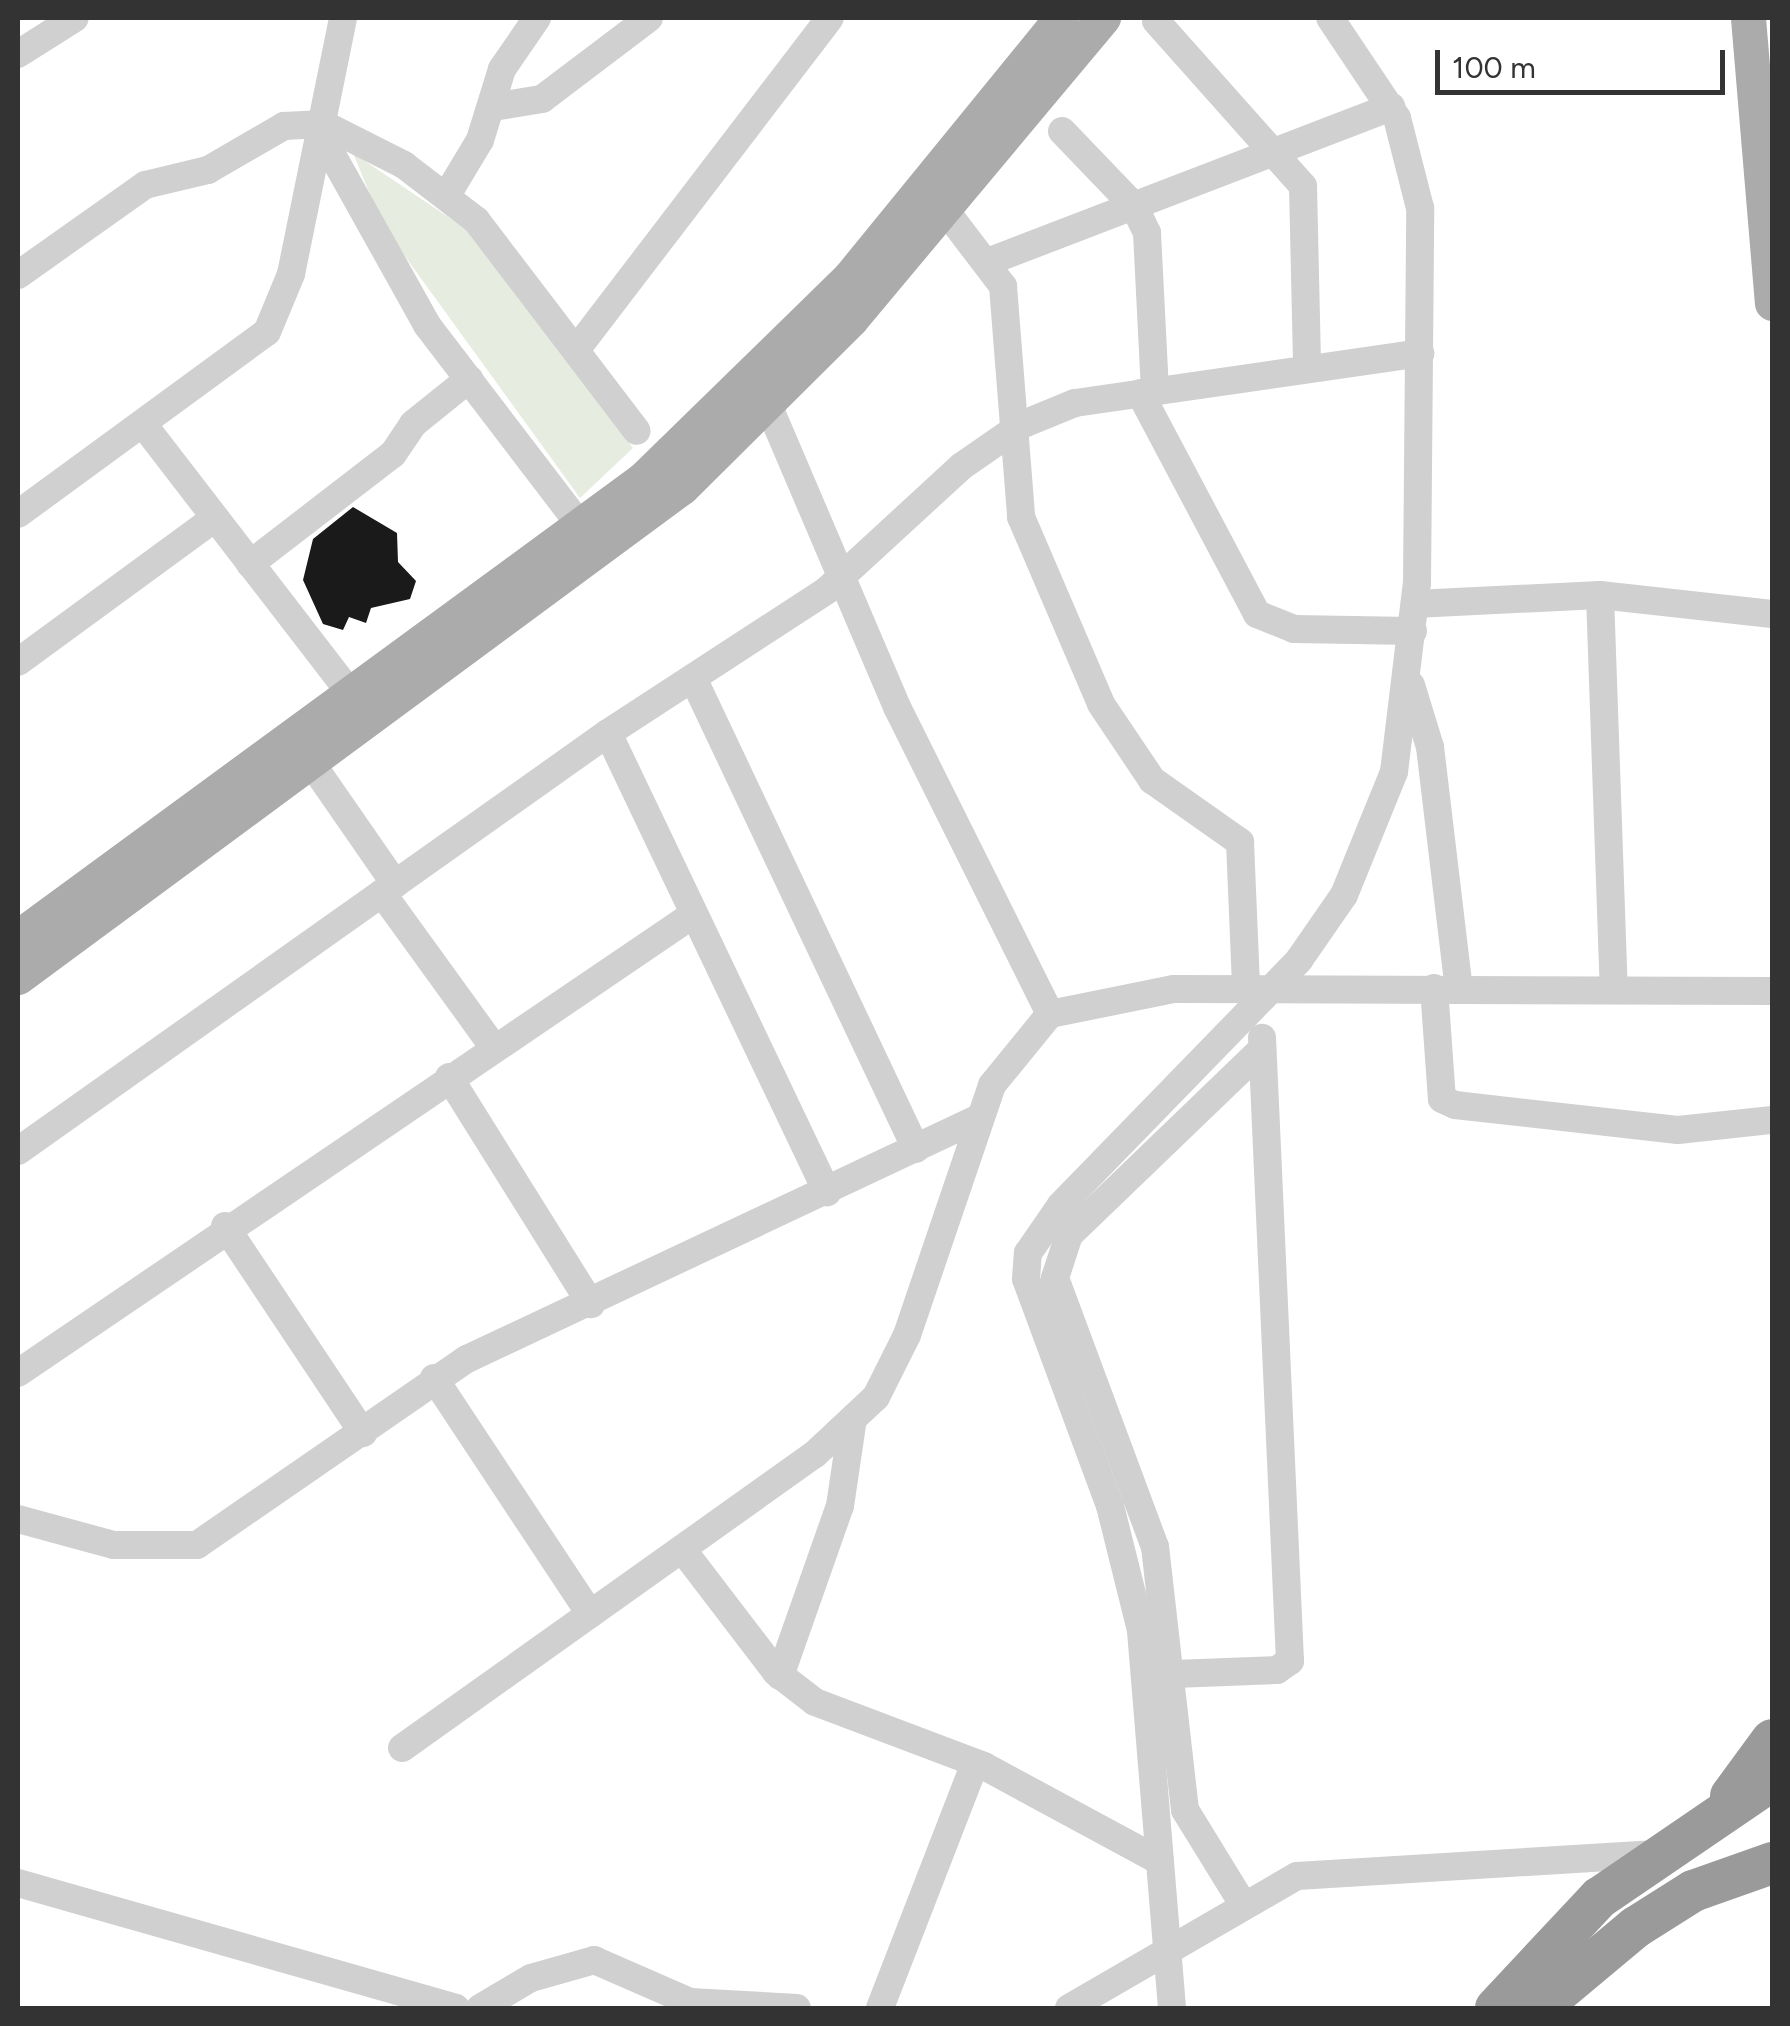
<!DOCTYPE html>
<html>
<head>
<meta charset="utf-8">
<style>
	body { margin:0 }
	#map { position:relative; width:1790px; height:2026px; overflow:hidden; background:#fff; font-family:Figtree,sans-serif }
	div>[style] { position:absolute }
	.green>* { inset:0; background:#e6ecdf }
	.building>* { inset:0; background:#1a1a1a }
	.minor>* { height:28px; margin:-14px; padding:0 14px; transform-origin:14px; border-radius:14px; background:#d0d0d0 }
	.major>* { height:35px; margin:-17.5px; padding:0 17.5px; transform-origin:17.5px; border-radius:17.5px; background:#ababab }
	.highway>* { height:42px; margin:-21px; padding:0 21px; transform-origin:21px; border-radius:21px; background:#9a9a9a }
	span { translate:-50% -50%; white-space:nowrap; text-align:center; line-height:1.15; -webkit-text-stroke:10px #fff; paint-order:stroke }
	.frame { position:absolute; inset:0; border:20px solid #333; pointer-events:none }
	.scale { position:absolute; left:1435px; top:50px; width:290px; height:45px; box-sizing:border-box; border:5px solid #333; border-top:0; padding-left:12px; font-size:30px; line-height:35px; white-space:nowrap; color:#333; -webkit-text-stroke:8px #fff; paint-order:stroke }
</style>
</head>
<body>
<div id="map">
	<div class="green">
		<div style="clip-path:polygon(353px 153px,472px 233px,633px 448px,580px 498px,383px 226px)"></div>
	</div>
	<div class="building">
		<div style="clip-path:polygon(353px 507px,397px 533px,398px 562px,416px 581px,410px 599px,371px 608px,366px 623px,349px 617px,343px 630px,323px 624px,303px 580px,313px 539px)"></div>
	</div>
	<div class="minor">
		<div style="left:1156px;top:21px;width:221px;rotate:48.3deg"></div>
		<div style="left:1303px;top:186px;width:183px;rotate:88.7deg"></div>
		<div style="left:18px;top:54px;width:67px;rotate:-32.3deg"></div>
		<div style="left:493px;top:107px;width:50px;rotate:-9.3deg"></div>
		<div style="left:542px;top:99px;width:134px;rotate:-37.1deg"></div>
		<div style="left:1062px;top:131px;width:104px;rotate:46.2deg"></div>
		<div style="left:1134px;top:206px;width:30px;rotate:64deg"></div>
		<div style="left:1147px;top:233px;width:158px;rotate:87.1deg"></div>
		<div style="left:321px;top:135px;width:218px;rotate:60.8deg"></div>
		<div style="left:427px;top:325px;width:257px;rotate:52.6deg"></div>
		<div style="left:447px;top:195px;width:64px;rotate:-59deg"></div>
		<div style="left:480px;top:140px;width:74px;rotate:-72.8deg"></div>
		<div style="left:502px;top:69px;width:62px;rotate:-55.5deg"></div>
		<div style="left:945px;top:210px;width:96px;rotate:52.7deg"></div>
		<div style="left:1003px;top:286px;width:232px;rotate:85.5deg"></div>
		<div style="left:1021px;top:517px;width:203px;rotate:66.8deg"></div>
		<div style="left:1101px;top:704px;width:92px;rotate:56.1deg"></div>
		<div style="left:1152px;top:780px;width:108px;rotate:35.2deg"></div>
		<div style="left:1240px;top:842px;width:146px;rotate:87.6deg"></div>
		<div style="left:990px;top:261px;width:430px;rotate:-21deg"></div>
		<div style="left:18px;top:275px;width:156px;rotate:-35.3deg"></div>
		<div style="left:145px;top:185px;width:65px;rotate:-13.4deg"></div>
		<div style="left:208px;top:170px;width:88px;rotate:-30.1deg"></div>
		<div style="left:284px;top:126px;width:39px;rotate:-3deg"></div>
		<div style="left:323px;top:124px;width:91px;rotate:26.8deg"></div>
		<div style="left:404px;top:165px;width:91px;rotate:37.4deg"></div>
		<div style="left:476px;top:220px;width:265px;rotate:52.7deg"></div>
		<div style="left:576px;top:350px;width:418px;rotate:-52.6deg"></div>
		<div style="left:1140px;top:393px;width:250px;rotate:62.1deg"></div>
		<div style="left:1257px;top:614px;width:40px;rotate:22deg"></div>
		<div style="left:1294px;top:629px;width:119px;rotate:1deg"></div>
		<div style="left:769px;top:407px;width:326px;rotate:66.9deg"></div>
		<div style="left:897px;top:707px;width:343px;rotate:63.5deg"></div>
		<div style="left:143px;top:424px;width:344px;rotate:52.4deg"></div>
		<div style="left:18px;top:514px;width:308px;rotate:-36.2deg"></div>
		<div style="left:267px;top:332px;width:63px;rotate:-67.5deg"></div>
		<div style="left:291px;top:274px;width:261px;rotate:-78.5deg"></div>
		<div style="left:250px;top:564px;width:180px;rotate:-37.6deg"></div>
		<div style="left:393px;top:454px;width:36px;rotate:-56deg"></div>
		<div style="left:413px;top:424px;width:72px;rotate:-38.8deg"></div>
		<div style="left:1600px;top:595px;width:395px;rotate:88deg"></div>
		<div style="left:1415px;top:604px;width:185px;rotate:-2.8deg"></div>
		<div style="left:1600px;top:595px;width:173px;rotate:6.3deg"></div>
		<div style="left:18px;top:662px;width:244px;rotate:-36.2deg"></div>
		<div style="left:693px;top:678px;width:521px;rotate:64.66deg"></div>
		<div style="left:1411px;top:685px;width:65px;rotate:73deg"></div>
		<div style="left:1430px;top:747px;width:244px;rotate:83.2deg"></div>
		<div style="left:608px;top:733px;width:509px;rotate:64.49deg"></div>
		<div style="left:312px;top:764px;width:146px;rotate:55.3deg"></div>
		<div style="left:382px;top:893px;width:191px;rotate:54.1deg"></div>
		<div style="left:1434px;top:988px;width:111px;rotate:85.9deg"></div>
		<div style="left:1442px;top:1099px;width:14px;rotate:25deg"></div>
		<div style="left:1455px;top:1105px;width:224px;rotate:6.4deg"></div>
		<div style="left:1678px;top:1130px;width:95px;rotate:-6.1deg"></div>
		<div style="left:449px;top:1077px;width:268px;rotate:58deg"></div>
		<div style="left:18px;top:1151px;width:723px;rotate:-35.32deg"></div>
		<div style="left:608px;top:733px;width:262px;rotate:-33.1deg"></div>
		<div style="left:827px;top:590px;width:183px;rotate:-42.6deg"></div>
		<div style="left:962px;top:466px;width:72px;rotate:-34.8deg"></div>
		<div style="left:1021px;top:425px;width:58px;rotate:-22.2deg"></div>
		<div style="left:1075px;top:403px;width:349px;rotate:-8.2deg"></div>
		<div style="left:225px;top:1226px;width:249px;rotate:56.3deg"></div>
		<div style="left:18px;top:1373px;width:817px;rotate:-34.18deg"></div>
		<div style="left:434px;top:1378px;width:283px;rotate:56.5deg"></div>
		<div style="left:18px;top:1519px;width:99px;rotate:15.2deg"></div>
		<div style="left:114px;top:1545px;width:83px"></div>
		<div style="left:197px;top:1545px;width:328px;rotate:-34.6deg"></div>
		<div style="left:467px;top:1359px;width:566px;rotate:-25.21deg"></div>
		<div style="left:682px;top:1549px;width:155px;rotate:52.6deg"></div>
		<div style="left:776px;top:1672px;width:49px;rotate:37.6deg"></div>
		<div style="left:815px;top:1702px;width:181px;rotate:20.7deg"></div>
		<div style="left:984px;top:1766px;width:200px;rotate:28.4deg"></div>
		<div style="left:1174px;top:1674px;width:103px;rotate:-2.2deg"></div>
		<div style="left:1277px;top:1670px;width:16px;rotate:-35deg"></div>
		<div style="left:1290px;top:1661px;width:624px;rotate:-92.57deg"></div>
		<div style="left:780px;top:1676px;width:180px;rotate:-70.6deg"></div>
		<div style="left:840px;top:1506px;width:82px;rotate:-81.6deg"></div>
		<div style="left:402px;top:1748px;width:507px;rotate:-35.45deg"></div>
		<div style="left:815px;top:1454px;width:83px;rotate:-43.1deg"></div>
		<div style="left:876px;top:1397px;width:69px;rotate:-63.4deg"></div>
		<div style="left:907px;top:1335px;width:264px;rotate:-71.2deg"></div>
		<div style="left:992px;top:1085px;width:92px;rotate:-50.8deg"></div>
		<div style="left:1050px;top:1014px;width:126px;rotate:-11.4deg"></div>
		<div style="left:1174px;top:989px;width:598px;rotate:0.19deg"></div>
		<div style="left:18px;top:1883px;width:455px;rotate:15.9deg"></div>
		<div style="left:1241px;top:1901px;width:107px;rotate:-121.6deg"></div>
		<div style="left:1185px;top:1810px;width:265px;rotate:-96.5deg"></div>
		<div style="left:1155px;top:1547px;width:287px;rotate:-110.4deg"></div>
		<div style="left:1055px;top:1278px;width:45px;rotate:-72deg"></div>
		<div style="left:1069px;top:1235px;width:268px;rotate:-43.9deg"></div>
		<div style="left:480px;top:2008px;width:59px;rotate:-30.5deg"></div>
		<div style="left:531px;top:1978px;width:66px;rotate:-15.9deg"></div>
		<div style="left:594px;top:1960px;width:105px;rotate:23.6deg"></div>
		<div style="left:690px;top:2002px;width:107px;rotate:3.2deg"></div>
		<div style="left:880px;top:2008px;width:263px;rotate:-68.8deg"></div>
		<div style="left:1069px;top:2008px;width:263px;rotate:-30.1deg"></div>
		<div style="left:1297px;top:1876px;width:356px;rotate:-3.5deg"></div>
		<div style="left:1172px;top:2008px;width:379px;rotate:-94.7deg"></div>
		<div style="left:1141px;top:1630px;width:128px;rotate:-104deg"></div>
		<div style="left:1110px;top:1506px;width:242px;rotate:-110.3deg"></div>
		<div style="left:1026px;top:1279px;width:26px;rotate:-86deg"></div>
		<div style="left:1028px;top:1253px;width:58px;rotate:-55.5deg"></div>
		<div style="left:1061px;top:1205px;width:342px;rotate:-45.8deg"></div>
		<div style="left:1299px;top:960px;width:79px;rotate:-55.3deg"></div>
		<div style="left:1344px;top:895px;width:133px;rotate:-67.9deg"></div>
		<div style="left:1394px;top:772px;width:190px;rotate:-83.1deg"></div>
		<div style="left:1417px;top:583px;width:375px;rotate:-89.5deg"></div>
		<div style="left:1420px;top:208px;width:93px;rotate:-104.3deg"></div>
		<div style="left:1397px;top:118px;width:120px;rotate:-123.8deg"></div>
	</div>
	<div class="major">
		<div style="left:1748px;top:18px;width:286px;rotate:85.2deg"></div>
		<div style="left:18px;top:937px;width:775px;rotate:-36.23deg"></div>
		<div style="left:643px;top:479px;width:288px;rotate:-44.3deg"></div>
		<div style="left:849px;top:278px;width:335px;rotate:-50.8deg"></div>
		<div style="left:18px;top:977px;width:825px;rotate:-36.43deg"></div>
		<div style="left:682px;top:487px;width:238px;rotate:-44.8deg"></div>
		<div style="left:851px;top:319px;width:393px;rotate:-50.1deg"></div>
	</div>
	<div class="highway">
		<div style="left:1731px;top:1796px;width:69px;rotate:-53.8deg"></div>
		<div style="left:1496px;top:2008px;width:151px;rotate:-46.9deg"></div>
		<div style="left:1599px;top:1898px;width:209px;rotate:-34.3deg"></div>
		<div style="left:1539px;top:2008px;width:126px;rotate:-39.9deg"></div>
		<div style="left:1636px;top:1927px;width:67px;rotate:-32.3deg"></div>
		<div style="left:1693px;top:1891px;width:84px;rotate:-19.5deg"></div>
	</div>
	<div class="frame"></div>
	<div class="scale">100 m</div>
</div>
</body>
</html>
